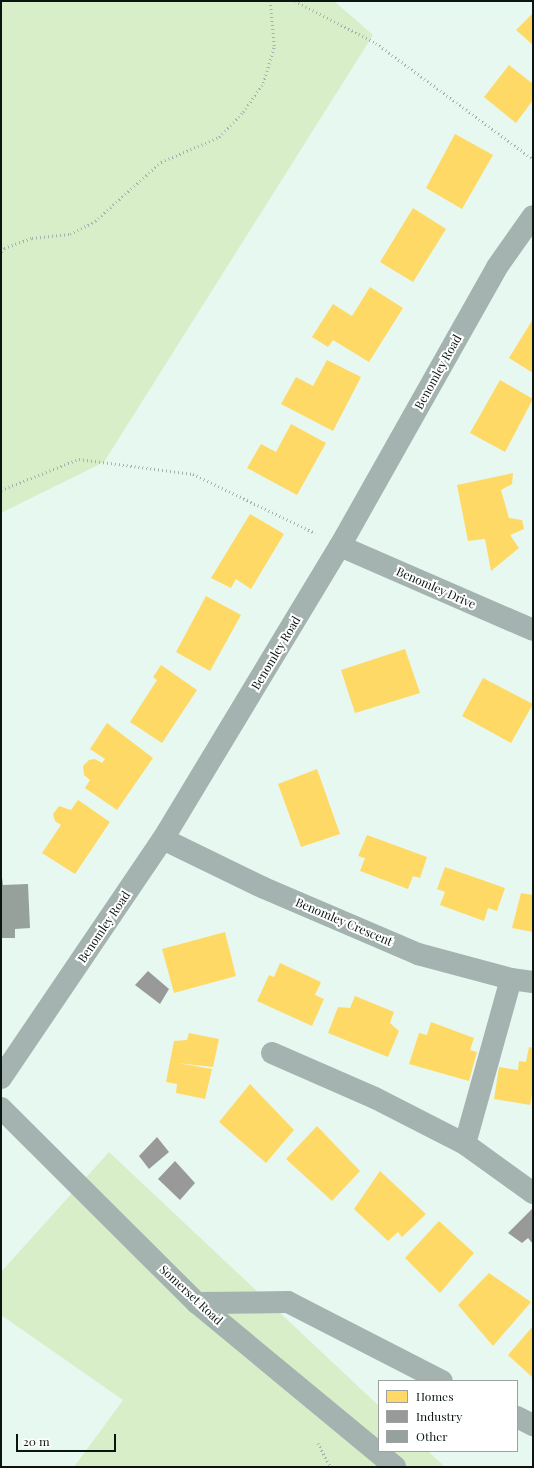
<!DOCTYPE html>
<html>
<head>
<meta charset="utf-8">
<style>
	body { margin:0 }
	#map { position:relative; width:534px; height:1468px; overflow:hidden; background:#e7f8f0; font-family:"Playfair Display",serif }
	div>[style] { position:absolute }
	.green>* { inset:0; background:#d8eec9 }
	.homes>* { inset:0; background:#ffd966 }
	.industry>* { inset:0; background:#999 }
	.building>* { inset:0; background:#95a19a }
	.path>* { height:2.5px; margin-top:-1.25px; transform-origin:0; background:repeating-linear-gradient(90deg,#a5b2ae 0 1px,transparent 0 4px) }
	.minor>* { height:22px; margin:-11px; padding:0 11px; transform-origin:11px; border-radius:11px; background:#a4b3b0 }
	span { translate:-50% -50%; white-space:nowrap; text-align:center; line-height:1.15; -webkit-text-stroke:4px #fff; paint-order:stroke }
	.street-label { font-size:12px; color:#0a1510 }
	.frame { position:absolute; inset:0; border:2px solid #0a1510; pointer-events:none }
	.legend { position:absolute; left:378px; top:1380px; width:140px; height:72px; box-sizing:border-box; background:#fff; border:1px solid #9da19f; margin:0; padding:5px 7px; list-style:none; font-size:12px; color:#0a1510 }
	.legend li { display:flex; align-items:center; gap:8px; height:20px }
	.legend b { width:20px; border:1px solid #9da19f }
	.scale { position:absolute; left:16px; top:1434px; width:100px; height:18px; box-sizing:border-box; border:2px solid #0a1510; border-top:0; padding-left:5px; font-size:12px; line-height:14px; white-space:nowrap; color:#0a1510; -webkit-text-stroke:3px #fff; paint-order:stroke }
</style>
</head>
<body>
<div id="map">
	<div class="green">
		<div style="clip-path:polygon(1px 1px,334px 1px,373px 35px,104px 462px,1px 513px)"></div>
		<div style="clip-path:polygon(109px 1152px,379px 1406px,379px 1451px,428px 1451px,445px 1467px,74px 1467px,123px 1400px,1px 1315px,1px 1272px)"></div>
	</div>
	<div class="homes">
		<div style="clip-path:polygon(533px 13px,533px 45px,516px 30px)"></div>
		<div style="clip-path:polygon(509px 65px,533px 84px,533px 100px,516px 123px,484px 97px)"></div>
		<div style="clip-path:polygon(455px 134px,493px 155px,462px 209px,426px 188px)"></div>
		<div style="clip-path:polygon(413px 208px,446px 229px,413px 282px,380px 262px)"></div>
		<div style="clip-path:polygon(370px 287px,403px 308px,369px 362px,333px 340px,328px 347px,312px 337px,333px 304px,352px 316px)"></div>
		<div style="clip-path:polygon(533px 319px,533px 373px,509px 358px)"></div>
		<div style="clip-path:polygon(327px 360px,361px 377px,333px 431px,281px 404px,296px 377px,313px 386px)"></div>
		<div style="clip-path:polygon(500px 380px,533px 399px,505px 452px,470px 433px)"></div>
		<div style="clip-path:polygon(291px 424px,326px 443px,297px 495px,247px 468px,261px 444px,276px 452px)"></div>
		<div style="clip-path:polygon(513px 473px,512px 484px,501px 490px,509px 518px,522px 520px,524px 529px,510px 535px,519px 548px,491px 571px,485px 539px,468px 541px,457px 485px)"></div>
		<div style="clip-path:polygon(250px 514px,284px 534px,251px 589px,236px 579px,231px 588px,211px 578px)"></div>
		<div style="clip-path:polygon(206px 596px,241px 615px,210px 671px,176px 652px)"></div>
		<div style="clip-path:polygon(405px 649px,420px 693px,355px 713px,341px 670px)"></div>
		<div style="clip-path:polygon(161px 665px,197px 690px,162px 743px,130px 722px,157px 680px,153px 677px)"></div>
		<div style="clip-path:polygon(483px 678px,533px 704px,511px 743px,462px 716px)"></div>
		<div style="clip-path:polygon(107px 723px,153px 758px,117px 810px,85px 788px,90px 780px,84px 775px,83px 766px,89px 760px,95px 759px,102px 763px,105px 759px,90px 749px)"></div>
		<div style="clip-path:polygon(317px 769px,340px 834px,301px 847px,278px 784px)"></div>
		<div style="clip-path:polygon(78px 800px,110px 822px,75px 874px,42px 853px,61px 825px,55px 821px,53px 814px,59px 806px,71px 810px)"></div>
		<div style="clip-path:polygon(367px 835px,427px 857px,420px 878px,413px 876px,408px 889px,360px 871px,365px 858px,358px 856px)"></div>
		<div style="clip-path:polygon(445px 867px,505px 888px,497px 911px,488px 908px,484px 921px,440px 905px,445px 892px,437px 889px)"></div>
		<div style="clip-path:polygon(521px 893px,533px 895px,533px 932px,512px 928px)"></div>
		<div style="clip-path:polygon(225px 932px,236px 976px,174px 993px,162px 949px)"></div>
		<div style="clip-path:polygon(280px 963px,321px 982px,315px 995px,324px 999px,312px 1026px,257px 1001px,269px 975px,274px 977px)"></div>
		<div style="clip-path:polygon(355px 996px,394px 1012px,390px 1023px,399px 1031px,388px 1057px,328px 1033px,338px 1007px,350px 1008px)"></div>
		<div style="clip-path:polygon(431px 1022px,474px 1038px,470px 1050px,477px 1052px,469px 1081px,409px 1064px,419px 1033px,427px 1035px)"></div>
		<div style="clip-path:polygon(189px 1033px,219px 1039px,213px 1067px,177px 1063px,212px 1069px,205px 1099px,176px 1093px,177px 1084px,166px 1082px,174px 1041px,187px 1040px)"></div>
		<div style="clip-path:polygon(529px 1047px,533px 1048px,533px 1090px,530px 1105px,494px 1099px,499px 1067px,518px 1070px,519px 1061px,526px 1062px)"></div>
		<div style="clip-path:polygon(250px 1084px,294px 1130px,266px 1163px,219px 1122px)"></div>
		<div style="clip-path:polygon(317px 1126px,360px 1171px,332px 1201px,286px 1159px)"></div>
		<div style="clip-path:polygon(380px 1171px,426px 1214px,402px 1237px,398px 1232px,388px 1241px,354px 1209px)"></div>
		<div style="clip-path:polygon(439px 1221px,474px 1253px,440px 1293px,405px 1258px)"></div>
		<div style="clip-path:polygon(489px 1273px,531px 1302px,493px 1346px,458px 1305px)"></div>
		<div style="clip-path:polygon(533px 1326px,533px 1378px,508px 1355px)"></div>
	</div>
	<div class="industry">
		<div style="clip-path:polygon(148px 971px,169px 989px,160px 1004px,135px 985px)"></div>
		<div style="clip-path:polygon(157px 1137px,169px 1152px,149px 1169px,139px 1156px)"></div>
		<div style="clip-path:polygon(175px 1161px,195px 1183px,180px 1200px,158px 1179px)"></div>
		<div style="clip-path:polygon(533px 1208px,533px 1244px,528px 1238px,522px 1243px,508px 1233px)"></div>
	</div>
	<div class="building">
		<div style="clip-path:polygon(1px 870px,3px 885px,28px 884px,30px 928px,15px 929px,15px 938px,1px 938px)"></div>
	</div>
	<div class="path">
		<div style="left:295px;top:1px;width:91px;rotate:27.4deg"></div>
		<div style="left:376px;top:43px;width:195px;rotate:36.5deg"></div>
		<div style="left:1px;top:252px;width:5px;rotate:-53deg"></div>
		<div style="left:4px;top:248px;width:30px;rotate:-20deg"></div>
		<div style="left:32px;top:238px;width:38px;rotate:-6deg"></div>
		<div style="left:70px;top:234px;width:28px;rotate:-27deg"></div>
		<div style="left:95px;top:221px;width:89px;rotate:-41.8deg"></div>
		<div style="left:161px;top:162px;width:63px;rotate:-23.3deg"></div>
		<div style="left:219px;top:137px;width:35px;rotate:-46deg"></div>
		<div style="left:243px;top:112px;width:35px;rotate:-55deg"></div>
		<div style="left:263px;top:83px;width:39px;rotate:-73deg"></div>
		<div style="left:274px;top:46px;width:45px;rotate:-95.1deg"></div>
		<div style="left:1px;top:490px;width:84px;rotate:-21.7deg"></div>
		<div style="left:79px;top:459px;width:115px;rotate:7.5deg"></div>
		<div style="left:193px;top:474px;width:136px;rotate:25.8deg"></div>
		<div style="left:318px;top:1443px;width:27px;rotate:62deg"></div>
	</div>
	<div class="minor">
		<div style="left:340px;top:546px;width:210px;rotate:23.5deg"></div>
		<div style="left:163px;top:839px;width:112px;rotate:25.9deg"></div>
		<div style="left:264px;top:888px;width:168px;rotate:23.2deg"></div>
		<div style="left:418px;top:954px;width:96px;rotate:15deg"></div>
		<div style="left:511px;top:979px;width:22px;rotate:8deg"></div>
		<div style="left:511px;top:979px;width:171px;rotate:105.6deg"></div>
		<div style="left:465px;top:1144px;width:84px;rotate:35.8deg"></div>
		<div style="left:272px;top:1053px;width:112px;rotate:23.6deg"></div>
		<div style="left:375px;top:1098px;width:101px;rotate:27.1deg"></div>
		<div style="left:1px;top:1078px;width:289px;rotate:-55.9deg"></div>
		<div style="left:163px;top:839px;width:342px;rotate:-58.9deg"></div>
		<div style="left:340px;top:546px;width:320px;rotate:-60.6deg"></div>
		<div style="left:497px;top:267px;width:62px;rotate:-54.8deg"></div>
		<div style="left:1px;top:1108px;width:276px;rotate:44.9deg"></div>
		<div style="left:197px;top:1303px;width:257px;rotate:39.6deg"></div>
		<div style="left:197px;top:1303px;width:91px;rotate:-0.6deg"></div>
		<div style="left:288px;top:1302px;width:173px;rotate:27.2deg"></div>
		<div style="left:517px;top:1417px;width:18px;rotate:27deg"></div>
	</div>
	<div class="street-label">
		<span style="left:438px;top:372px;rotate:-61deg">Benomley Road</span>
		<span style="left:436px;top:588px;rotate:24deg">Benomley Drive</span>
		<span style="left:276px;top:653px;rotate:-59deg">Benomley Road</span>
		<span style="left:344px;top:922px;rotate:23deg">Benomley Crescent</span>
		<span style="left:104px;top:927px;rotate:-56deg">Benomley Road</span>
		<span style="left:191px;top:1295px;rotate:43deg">Somerset Road</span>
	</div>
	<div class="frame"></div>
	<ul class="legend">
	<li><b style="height:11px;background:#ffd966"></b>Homes</li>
	<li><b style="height:11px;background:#999"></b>Industry</li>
	<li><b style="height:11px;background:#95a19a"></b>Other</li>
	</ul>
	<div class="scale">20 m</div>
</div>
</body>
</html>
